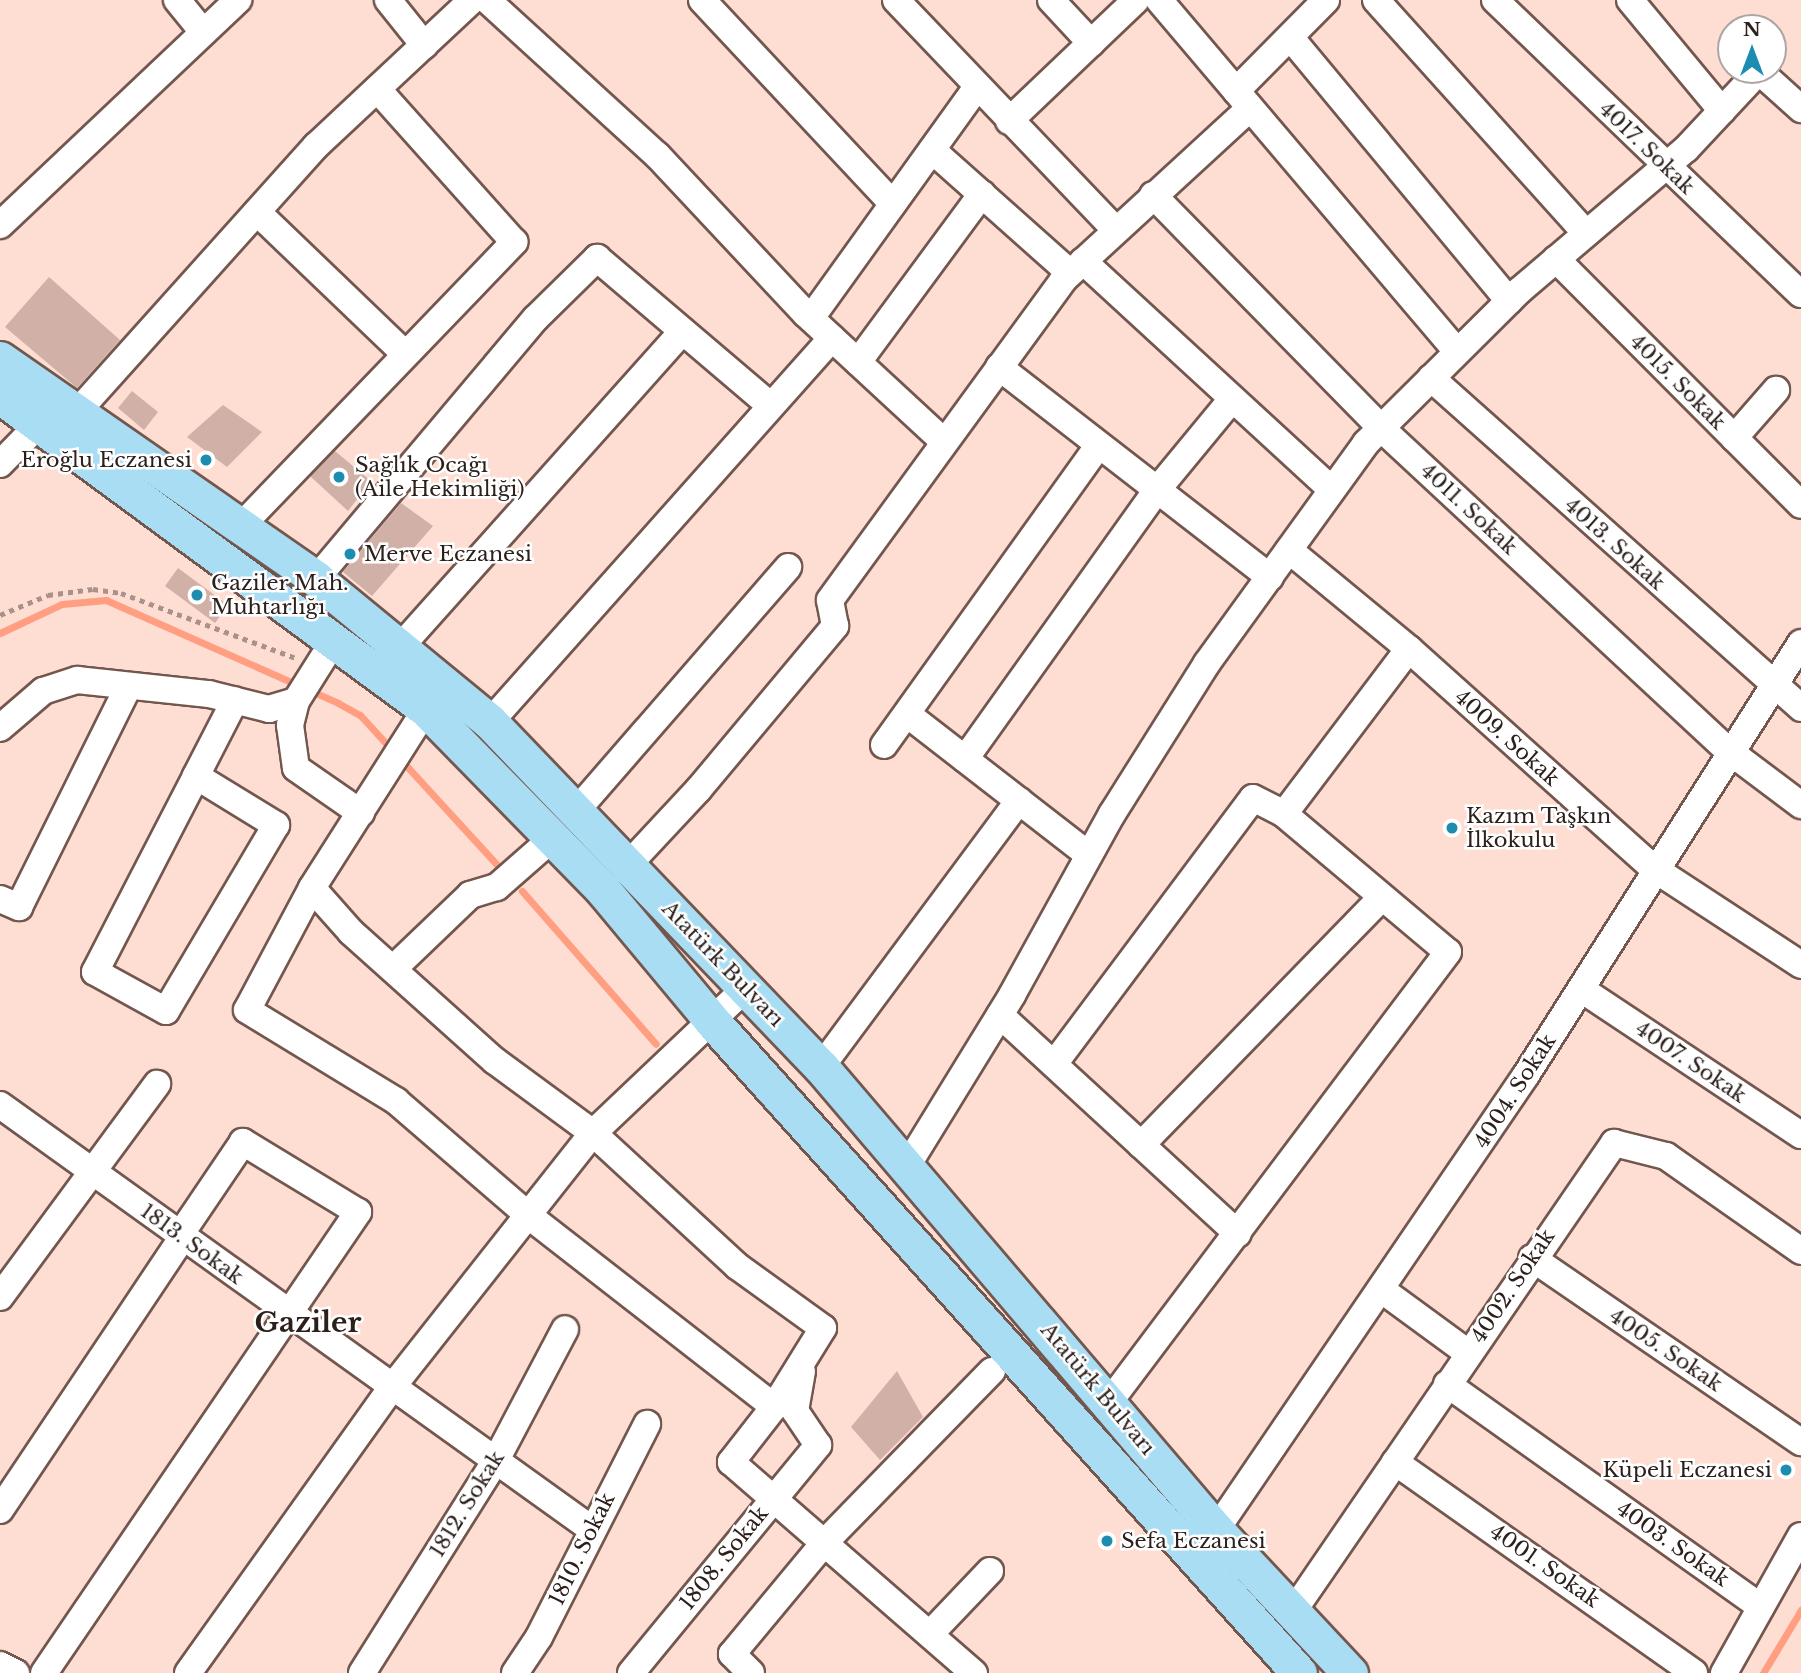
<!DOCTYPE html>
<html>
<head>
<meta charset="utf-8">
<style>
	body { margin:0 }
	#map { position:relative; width:1801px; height:1673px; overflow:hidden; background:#feddd2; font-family:"Libre Baskerville",serif }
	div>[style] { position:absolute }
	.stream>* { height:7px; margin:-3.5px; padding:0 3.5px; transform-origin:3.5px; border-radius:3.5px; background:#ff9e80 }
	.building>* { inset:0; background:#d1b1a7 }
	.path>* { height:4.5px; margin-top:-2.25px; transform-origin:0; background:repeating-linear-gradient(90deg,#aa9189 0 5px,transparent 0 10px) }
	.roads { filter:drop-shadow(2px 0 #73574e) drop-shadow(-2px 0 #73574e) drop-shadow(0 2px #73574e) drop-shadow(0 -2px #73574e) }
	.minor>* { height:26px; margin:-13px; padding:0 13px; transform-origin:13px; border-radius:13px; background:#fff }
	.major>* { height:35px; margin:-17.5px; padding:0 17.5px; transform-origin:17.5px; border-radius:17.5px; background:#a9ddf3 }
	.dots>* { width:19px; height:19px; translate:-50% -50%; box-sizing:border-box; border:4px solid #fff; border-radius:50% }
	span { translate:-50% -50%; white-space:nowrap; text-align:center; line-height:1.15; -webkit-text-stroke:5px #fff; paint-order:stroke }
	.street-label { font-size:21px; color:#2c201c }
	.poi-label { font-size:21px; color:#2c201c }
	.right { translate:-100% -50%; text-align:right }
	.left { translate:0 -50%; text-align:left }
	.district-label { font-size:28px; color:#2c201c; font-weight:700 }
	.north { position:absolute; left:1717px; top:14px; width:70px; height:70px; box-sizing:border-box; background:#fff; border:2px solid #aba6a4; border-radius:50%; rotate:0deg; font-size:19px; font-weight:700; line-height:28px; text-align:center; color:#2c201c }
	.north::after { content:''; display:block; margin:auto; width:24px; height:32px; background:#1c8cb1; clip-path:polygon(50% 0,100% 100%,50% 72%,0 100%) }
</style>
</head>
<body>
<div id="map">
	<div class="stream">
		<div style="left:0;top:633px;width:68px;rotate:-25.1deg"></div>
		<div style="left:62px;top:604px;width:44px;rotate:-5.2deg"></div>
		<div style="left:106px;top:600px;width:254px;rotate:23.9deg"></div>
		<div style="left:338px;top:703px;width:25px;rotate:29deg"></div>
		<div style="left:360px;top:715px;width:49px;rotate:47.5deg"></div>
		<div style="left:401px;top:760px;width:144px;rotate:47.5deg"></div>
		<div style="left:522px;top:891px;width:203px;rotate:48.8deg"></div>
		<div style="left:1763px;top:1673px;width:74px;rotate:-58.9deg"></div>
	</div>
	<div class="building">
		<div style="clip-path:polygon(49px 277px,120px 340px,77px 388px,5px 327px)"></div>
		<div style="clip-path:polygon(132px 391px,158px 412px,144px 430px,118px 408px)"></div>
		<div style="clip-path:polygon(223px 405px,262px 432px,227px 467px,187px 437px)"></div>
		<div style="clip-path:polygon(335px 451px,371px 481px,348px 511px,310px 476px)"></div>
		<div style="clip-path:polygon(401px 503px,433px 526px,372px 596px,343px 572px)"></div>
		<div style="clip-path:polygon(178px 568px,228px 605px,215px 623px,165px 586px)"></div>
		<div style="clip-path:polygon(897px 1371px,923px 1417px,880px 1460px,851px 1427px)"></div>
	</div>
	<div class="path">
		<div style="left:0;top:615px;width:52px;rotate:-22.6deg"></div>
		<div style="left:48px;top:595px;width:45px;rotate:-7.6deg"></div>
		<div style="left:93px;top:589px;width:28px;rotate:8deg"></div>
		<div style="left:121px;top:593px;width:187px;rotate:20.4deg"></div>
	</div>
	<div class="roads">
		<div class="minor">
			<div style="left:177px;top:0;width:41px;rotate:50.9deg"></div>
			<div style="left:388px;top:0;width:58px;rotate:51.3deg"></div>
			<div style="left:487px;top:0;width:230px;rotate:42.4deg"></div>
			<div style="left:657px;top:155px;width:218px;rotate:46.9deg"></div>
			<div style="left:806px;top:314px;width:188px;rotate:42.8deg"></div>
			<div style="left:702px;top:0;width:279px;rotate:46.9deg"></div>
			<div style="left:896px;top:0;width:317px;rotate:46.3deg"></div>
			<div style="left:1051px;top:0;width:59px;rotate:47.1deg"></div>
			<div style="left:1159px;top:0;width:461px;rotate:49.7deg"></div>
			<div style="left:1376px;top:0;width:314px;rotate:48deg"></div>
			<div style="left:1495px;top:0;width:424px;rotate:43.9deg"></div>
			<div style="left:1630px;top:0;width:144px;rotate:50.3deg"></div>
			<div style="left:1290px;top:37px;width:343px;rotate:50.3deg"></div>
			<div style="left:1236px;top:91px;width:128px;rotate:-45.3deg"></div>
			<div style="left:1009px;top:121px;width:175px;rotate:-43.6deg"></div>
			<div style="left:932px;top:150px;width:185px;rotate:41.7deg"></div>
			<div style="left:1153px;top:195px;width:326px;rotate:45.6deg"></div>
			<div style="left:1381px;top:428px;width:475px;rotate:42.9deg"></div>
			<div style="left:1729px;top:751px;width:90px;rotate:36.9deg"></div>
			<div style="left:257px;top:212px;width:205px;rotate:43.8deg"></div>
			<div style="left:0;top:225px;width:328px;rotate:-43.4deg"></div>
			<div style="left:1556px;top:259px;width:347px;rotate:45.1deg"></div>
			<div style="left:1083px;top:261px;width:338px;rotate:42.6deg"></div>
			<div style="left:811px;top:318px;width:284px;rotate:-54.3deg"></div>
			<div style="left:858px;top:362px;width:209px;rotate:-53.6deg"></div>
			<div style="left:999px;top:367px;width:343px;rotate:37.8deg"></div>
			<div style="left:1431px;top:378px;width:496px;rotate:41.7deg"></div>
			<div style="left:1734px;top:438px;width:64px;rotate:-48.8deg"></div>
			<div style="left:0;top:464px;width:54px;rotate:-45.7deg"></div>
			<div style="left:38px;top:425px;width:44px;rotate:-20.1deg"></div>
			<div style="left:79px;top:410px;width:355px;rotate:-48.1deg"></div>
			<div style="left:316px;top:146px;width:214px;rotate:-43.1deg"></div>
			<div style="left:242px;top:525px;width:393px;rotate:-46.1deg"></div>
			<div style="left:514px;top:242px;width:205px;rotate:-131.8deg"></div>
			<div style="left:1289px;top:550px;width:156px;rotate:39.5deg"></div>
			<div style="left:1409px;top:649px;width:328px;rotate:41.9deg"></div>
			<div style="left:1653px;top:868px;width:177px;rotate:33.2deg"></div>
			<div style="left:316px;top:579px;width:341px;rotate:-49.9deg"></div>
			<div style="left:536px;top:318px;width:86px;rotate:-44.5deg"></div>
			<div style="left:597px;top:258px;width:228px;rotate:40.4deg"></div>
			<div style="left:402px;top:645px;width:421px;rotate:-48.2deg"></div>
			<div style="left:296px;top:701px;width:25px;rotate:104deg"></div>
			<div style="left:290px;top:725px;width:43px;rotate:82.1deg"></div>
			<div style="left:296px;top:768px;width:79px;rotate:34.7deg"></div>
			<div style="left:426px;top:709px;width:212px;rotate:122.5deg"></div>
			<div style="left:312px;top:888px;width:59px;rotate:48.4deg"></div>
			<div style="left:351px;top:932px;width:193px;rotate:41.9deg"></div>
			<div style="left:495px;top:1061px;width:122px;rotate:36.3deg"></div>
			<div style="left:593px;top:1133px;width:196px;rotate:42.7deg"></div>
			<div style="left:737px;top:1266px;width:106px;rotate:35.8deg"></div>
			<div style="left:823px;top:1328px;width:93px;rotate:121.8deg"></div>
			<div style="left:774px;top:1407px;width:70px;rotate:128deg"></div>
			<div style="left:731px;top:1462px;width:322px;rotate:41deg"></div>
			<div style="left:907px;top:714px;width:230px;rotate:37.8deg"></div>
			<div style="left:490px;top:722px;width:514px;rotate:-48.31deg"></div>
			<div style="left:0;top:728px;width:57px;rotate:-40.7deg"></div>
			<div style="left:43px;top:691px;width:36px;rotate:-18deg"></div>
			<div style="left:77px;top:680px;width:133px;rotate:6.1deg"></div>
			<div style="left:209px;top:694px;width:62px;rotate:14deg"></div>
			<div style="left:269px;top:709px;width:28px;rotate:-17deg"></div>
			<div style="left:296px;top:701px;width:73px;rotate:-57.8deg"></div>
			<div style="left:884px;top:745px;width:369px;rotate:-54.4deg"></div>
			<div style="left:965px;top:759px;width:330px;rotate:-54.5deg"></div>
			<div style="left:1157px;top:490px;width:118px;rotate:-50.5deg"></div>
			<div style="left:196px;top:776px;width:94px;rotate:31.5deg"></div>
			<div style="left:276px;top:825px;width:216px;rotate:120.6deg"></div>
			<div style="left:166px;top:1011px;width:81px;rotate:-151.2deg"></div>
			<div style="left:95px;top:972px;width:220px;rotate:-62.7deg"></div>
			<div style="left:196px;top:776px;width:85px;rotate:-62.8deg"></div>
			<div style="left:577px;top:810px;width:322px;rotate:-49deg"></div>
			<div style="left:1284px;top:814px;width:207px;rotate:-52.9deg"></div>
			<div style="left:628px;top:865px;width:103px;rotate:-47deg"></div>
			<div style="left:698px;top:790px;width:214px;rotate:-50.1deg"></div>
			<div style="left:835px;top:626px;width:26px;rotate:-101deg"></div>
			<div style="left:830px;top:600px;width:396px;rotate:-53.9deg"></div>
			<div style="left:1063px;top:280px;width:254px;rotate:-42.6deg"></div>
			<div style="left:312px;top:888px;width:138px;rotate:118deg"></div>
			<div style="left:247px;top:1010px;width:175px;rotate:31.4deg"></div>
			<div style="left:396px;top:1101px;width:176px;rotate:40.8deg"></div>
			<div style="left:529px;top:1216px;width:311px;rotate:37.9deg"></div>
			<div style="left:0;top:899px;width:21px;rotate:23deg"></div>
			<div style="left:19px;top:907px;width:243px;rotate:-63.6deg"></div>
			<div style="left:395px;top:967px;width:104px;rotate:-43.8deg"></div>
			<div style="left:470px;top:895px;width:28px;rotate:-17deg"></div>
			<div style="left:497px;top:887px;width:76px;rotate:-41.3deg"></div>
			<div style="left:1581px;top:989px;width:264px;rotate:33.6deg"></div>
			<div style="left:1000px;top:1015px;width:323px;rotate:42.6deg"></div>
			<div style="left:1054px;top:1064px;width:332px;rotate:-53.2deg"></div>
			<div style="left:1253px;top:798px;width:35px;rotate:27deg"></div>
			<div style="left:1284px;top:814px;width:214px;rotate:40.1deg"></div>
			<div style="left:1448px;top:952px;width:562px;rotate:126.97deg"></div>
			<div style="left:821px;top:1067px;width:332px;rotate:-53.4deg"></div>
			<div style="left:0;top:1105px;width:726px;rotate:35.64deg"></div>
			<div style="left:1141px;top:1145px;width:343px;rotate:-45.8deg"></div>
			<div style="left:907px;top:1166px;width:201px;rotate:-58.4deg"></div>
			<div style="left:1012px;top:995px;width:207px;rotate:-61.1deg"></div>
			<div style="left:1112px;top:814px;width:178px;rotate:-57.8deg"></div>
			<div style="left:1207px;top:663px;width:271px;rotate:-54.1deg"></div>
			<div style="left:1366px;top:443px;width:216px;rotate:-44.8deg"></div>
			<div style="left:1519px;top:291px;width:219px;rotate:-40.4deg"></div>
			<div style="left:1686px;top:149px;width:107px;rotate:-46.9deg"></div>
			<div style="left:1759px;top:71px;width:57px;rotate:42.1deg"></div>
			<div style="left:1532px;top:1258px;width:326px;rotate:34.4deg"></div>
			<div style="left:1382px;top:1290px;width:107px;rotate:36.2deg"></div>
			<div style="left:0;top:1297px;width:265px;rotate:-53.6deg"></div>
			<div style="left:1447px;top:1384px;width:385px;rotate:35.4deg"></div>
			<div style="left:1395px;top:1462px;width:366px;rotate:35.2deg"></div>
			<div style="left:0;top:1510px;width:329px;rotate:-56.2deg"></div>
			<div style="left:1216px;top:1530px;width:551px;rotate:-55.73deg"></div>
			<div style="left:1526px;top:1075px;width:512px;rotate:-57.52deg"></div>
			<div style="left:1292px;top:1613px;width:570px;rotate:-55.58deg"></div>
			<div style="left:1614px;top:1143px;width:54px;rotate:14deg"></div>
			<div style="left:1666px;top:1156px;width:165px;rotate:35.1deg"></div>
			<div style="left:930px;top:1634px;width:87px;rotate:-46.4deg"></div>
			<div style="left:0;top:1665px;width:18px;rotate:27deg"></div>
			<div style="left:44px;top:1673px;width:558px;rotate:-55.74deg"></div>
			<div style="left:358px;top:1212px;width:135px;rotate:-148.7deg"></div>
			<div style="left:243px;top:1142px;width:112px;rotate:124.1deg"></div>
			<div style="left:188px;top:1673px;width:353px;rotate:-54.5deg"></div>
			<div style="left:393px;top:1386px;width:323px;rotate:-51.7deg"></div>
			<div style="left:593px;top:1133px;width:211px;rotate:-43.5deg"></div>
			<div style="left:362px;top:1673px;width:249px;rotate:-57.8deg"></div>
			<div style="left:495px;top:1462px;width:150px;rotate:-62.2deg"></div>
			<div style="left:515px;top:1673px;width:43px;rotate:-56.3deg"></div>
			<div style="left:539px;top:1637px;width:239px;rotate:-63.1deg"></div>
			<div style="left:631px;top:1673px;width:295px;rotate:-50.6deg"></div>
			<div style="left:818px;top:1445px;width:41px;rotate:-124.1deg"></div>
			<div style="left:795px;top:1411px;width:40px;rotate:-80deg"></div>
			<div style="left:751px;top:1673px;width:27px;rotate:-135deg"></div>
			<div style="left:732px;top:1654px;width:146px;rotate:-50.3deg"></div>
			<div style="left:825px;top:1542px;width:239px;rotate:-45.7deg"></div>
			<div style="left:1724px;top:1673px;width:157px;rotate:-60.7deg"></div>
		</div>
		<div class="major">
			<div style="left:0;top:359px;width:385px;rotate:34.8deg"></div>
			<div style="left:316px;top:579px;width:225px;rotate:39.4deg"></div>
			<div style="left:490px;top:722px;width:478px;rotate:46.2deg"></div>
			<div style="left:821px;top:1067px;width:609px;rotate:49.53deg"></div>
			<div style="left:1216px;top:1530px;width:196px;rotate:46.9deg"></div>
			<div style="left:0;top:396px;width:529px;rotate:36.31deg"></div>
			<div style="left:426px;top:709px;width:253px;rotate:45.6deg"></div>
			<div style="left:603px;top:890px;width:170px;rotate:50.2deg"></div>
			<div style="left:712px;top:1021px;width:877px;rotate:48deg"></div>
		</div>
	</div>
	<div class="dots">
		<div style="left:206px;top:460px;background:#1c8cb1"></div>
		<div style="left:339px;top:477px;background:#1c8cb1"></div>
		<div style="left:350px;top:554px;background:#1c8cb1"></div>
		<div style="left:197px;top:595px;background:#1c8cb1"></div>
		<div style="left:1452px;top:828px;background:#1c8cb1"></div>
		<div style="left:1786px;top:1470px;background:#1c8cb1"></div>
		<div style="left:1107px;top:1541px;background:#1c8cb1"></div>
	</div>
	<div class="street-label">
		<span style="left:1647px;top:148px;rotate:44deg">4017. Sokak</span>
		<span style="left:1678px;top:382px;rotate:45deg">4015. Sokak</span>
		<span style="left:1469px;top:509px;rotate:43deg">4011. Sokak</span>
		<span style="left:1615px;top:544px;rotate:42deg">4013. Sokak</span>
		<span style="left:1507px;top:738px;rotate:42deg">4009. Sokak</span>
		<span style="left:723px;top:964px;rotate:46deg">Atatürk Bulvarı</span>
		<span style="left:1691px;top:1062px;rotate:34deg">4007. Sokak</span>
		<span style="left:1515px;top:1091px;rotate:-57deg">4004. Sokak</span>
		<span style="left:192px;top:1244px;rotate:36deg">1813. Sokak</span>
		<span style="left:1513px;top:1286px;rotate:-56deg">4002. Sokak</span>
		<span style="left:1666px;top:1350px;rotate:34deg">4005. Sokak</span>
		<span style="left:1098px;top:1389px;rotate:50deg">Atatürk Bulvarı</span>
		<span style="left:467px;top:1504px;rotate:-58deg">1812. Sokak</span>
		<span style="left:1673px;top:1544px;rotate:35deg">4003. Sokak</span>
		<span style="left:582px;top:1549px;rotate:-64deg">1810. Sokak</span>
		<span style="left:724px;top:1558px;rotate:-51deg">1808. Sokak</span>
		<span style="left:1545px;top:1566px;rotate:35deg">4001. Sokak</span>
	</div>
	<div class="poi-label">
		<span class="right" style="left:192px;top:460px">Eroğlu Eczanesi</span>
		<span class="left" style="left:355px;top:477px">Sağlık Ocağı<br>(Aile Hekimliği)</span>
		<span class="left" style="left:364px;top:554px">Merve Eczanesi</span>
		<span class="left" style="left:211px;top:595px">Gaziler Mah.<br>Muhtarlığı</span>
		<span class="left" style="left:1466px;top:828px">Kazım Taşkın<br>İlkokulu</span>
		<span class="right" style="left:1772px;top:1470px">Küpeli Eczanesi</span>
		<span class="left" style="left:1121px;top:1541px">Sefa Eczanesi</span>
	</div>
	<div class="district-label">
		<span style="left:308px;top:1323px">Gaziler</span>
	</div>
	<div class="north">N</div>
</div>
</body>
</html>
